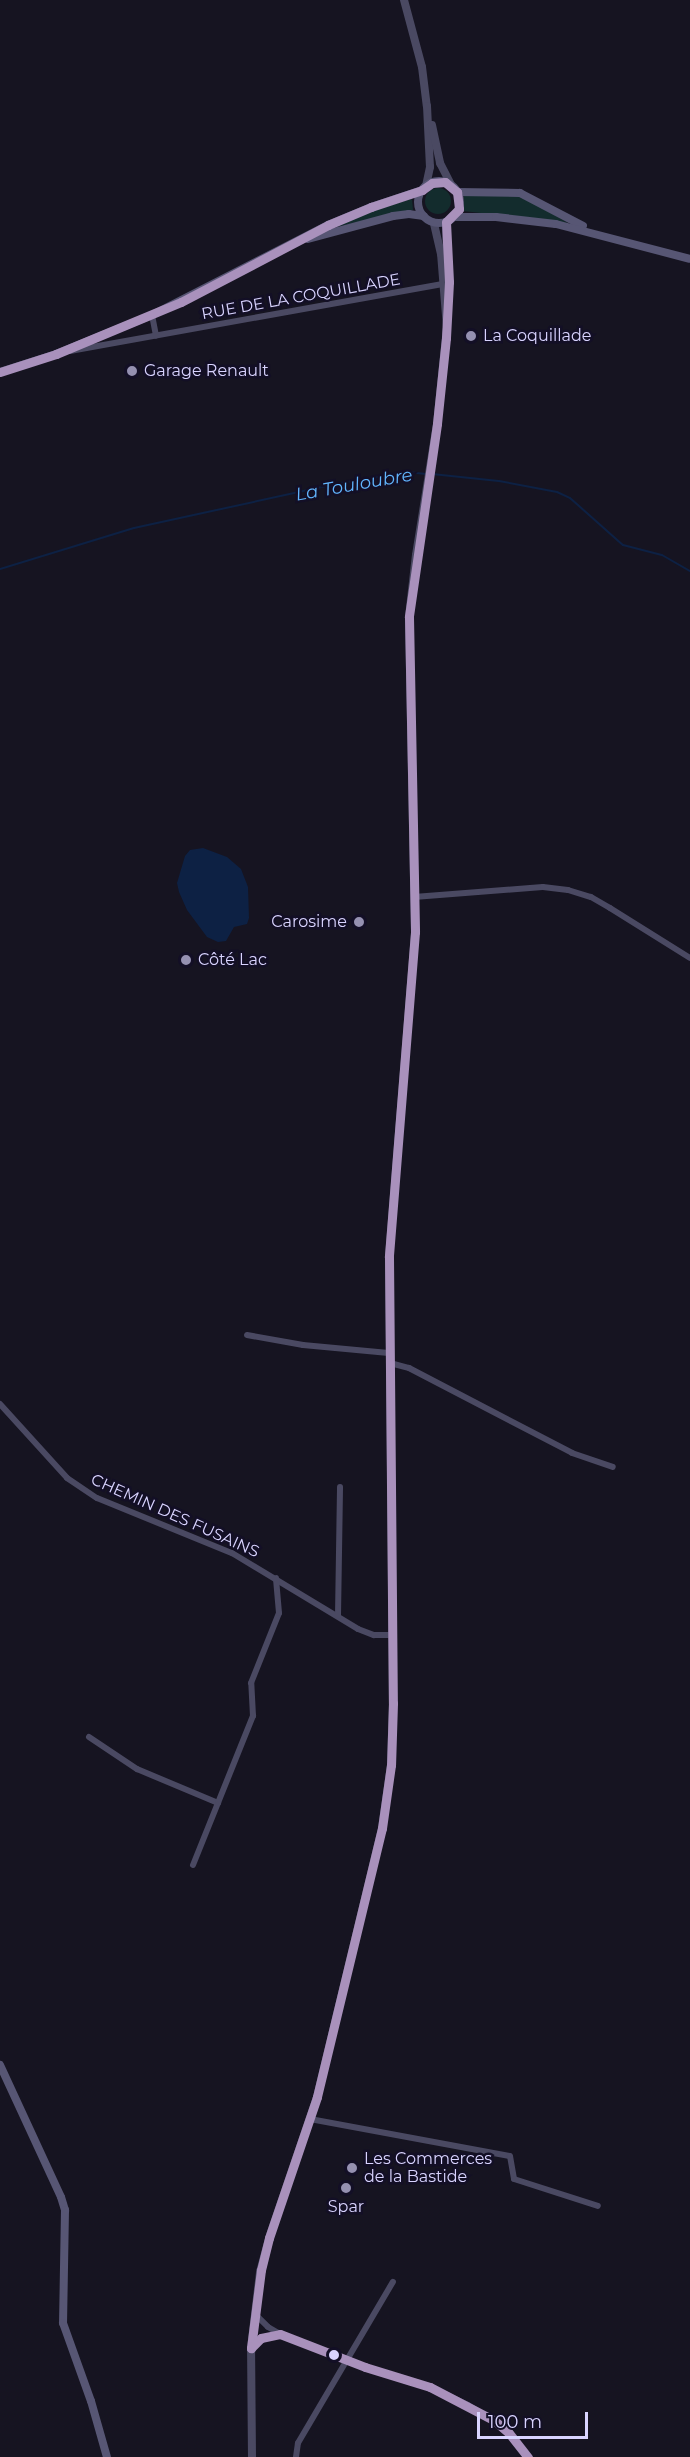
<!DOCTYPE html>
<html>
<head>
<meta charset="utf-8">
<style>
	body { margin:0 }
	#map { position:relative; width:690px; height:2457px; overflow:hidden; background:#161421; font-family:Montserrat,sans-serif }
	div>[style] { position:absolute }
	.green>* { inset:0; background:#132c2d }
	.round { border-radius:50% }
	.water>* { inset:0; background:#0d2144 }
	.stream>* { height:2px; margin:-1px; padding:0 1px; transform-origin:1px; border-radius:1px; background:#0d2144 }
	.minor>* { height:6px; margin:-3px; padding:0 3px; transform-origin:3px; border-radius:3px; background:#4a4962 }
	.tertiary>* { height:8px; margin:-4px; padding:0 4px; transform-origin:4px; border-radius:4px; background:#4a4962 }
	.secondary>* { height:8px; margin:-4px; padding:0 4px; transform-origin:4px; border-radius:4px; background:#575674 }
	.secondary>.ring { margin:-4px; padding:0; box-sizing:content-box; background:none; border:8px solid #575674; border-radius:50% }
	.bus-1>* { height:9px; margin:-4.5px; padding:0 4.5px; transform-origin:4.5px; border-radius:4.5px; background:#a991bc }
	.dots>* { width:16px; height:16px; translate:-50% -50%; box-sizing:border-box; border:3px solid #130f26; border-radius:50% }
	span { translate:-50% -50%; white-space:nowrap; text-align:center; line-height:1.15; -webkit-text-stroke:5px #130f26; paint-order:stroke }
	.street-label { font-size:16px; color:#d9d4ff }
	.poi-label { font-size:16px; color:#d9d4ff }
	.left { translate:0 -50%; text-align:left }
	.right { translate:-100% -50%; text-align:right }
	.water-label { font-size:18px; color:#62b6ff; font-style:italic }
	.scale { position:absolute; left:477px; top:2412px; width:111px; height:27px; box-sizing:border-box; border:3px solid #d9d4ff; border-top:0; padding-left:8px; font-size:18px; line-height:21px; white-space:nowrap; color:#d9d4ff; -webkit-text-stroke:4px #130f26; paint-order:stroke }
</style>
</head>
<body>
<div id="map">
	<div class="green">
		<div class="round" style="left:425px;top:188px;width:26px;height:26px"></div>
		<div style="clip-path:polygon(520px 195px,568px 223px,463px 211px,464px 196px)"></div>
		<div style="clip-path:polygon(412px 199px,413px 210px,336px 227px,372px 210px)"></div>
	</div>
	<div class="water">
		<div style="clip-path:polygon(203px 848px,227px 857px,241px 869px,248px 887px,249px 918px,247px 924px,234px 927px,226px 941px,218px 942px,207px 937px,187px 910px,179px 892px,177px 883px,185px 856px,190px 850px)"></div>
	</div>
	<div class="stream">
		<div style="left:432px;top:474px;width:67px;rotate:6deg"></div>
		<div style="left:499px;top:481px;width:59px;rotate:10.7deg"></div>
		<div style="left:557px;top:492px;width:14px;rotate:25deg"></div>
		<div style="left:570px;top:498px;width:71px;rotate:41.6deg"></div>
		<div style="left:623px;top:545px;width:40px;rotate:14.4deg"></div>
		<div style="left:662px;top:555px;width:32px;rotate:30deg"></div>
		<div style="left:0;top:569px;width:140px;rotate:-17deg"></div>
		<div style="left:134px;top:528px;width:212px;rotate:-12.3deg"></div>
		<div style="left:341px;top:483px;width:68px;rotate:-9.3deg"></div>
		<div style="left:408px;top:472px;width:18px;rotate:6deg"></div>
	</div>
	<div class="minor">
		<div style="left:152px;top:315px;width:21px;rotate:79deg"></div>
		<div style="left:70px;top:351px;width:380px;rotate:-10.2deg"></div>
		<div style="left:414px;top:897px;width:129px;rotate:-4.4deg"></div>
		<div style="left:543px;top:887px;width:25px;rotate:7deg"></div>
		<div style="left:568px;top:890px;width:24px;rotate:17deg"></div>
		<div style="left:591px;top:897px;width:22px;rotate:30deg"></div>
		<div style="left:610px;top:908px;width:94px;rotate:32deg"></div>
		<div style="left:247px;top:1335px;width:57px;rotate:10.1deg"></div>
		<div style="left:303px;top:1345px;width:86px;rotate:5.3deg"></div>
		<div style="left:390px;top:1363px;width:20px;rotate:15deg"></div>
		<div style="left:409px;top:1368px;width:184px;rotate:27.5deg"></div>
		<div style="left:572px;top:1453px;width:43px;rotate:18.9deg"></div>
		<div style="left:0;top:1404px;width:100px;rotate:47.8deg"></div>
		<div style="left:67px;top:1478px;width:36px;rotate:34deg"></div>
		<div style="left:97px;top:1498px;width:146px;rotate:22.2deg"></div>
		<div style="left:232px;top:1553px;width:147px;rotate:31.1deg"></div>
		<div style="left:358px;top:1629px;width:17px;rotate:21deg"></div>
		<div style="left:374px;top:1635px;width:18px"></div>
		<div style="left:338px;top:1616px;width:129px;rotate:-89.1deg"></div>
		<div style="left:89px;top:1737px;width:58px;rotate:33.7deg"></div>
		<div style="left:137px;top:1769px;width:88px;rotate:22.8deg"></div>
		<div style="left:193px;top:1865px;width:161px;rotate:-68.1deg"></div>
		<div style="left:253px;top:1716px;width:33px;rotate:-93deg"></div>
		<div style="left:251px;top:1683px;width:75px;rotate:-68.2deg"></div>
		<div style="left:279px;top:1613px;width:35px;rotate:-95deg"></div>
		<div style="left:310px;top:2119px;width:203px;rotate:10.5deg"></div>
		<div style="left:510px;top:2156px;width:23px;rotate:80deg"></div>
		<div style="left:514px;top:2179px;width:88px;rotate:17.8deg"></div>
		<div style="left:255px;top:2314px;width:18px;rotate:45deg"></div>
		<div style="left:268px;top:2327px;width:14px;rotate:30deg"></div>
		<div style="left:280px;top:2334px;width:91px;rotate:21.2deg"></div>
		<div style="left:365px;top:2367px;width:68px;rotate:17.1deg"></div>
		<div style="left:430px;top:2387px;width:42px;rotate:25.3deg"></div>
		<div style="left:468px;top:2405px;width:31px;rotate:31deg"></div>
		<div style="left:495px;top:2421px;width:18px;rotate:41deg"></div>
		<div style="left:509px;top:2433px;width:31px;rotate:52deg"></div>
		<div style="left:251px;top:2348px;width:14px;rotate:-45deg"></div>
		<div style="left:261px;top:2338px;width:18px;rotate:-13deg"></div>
		<div style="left:296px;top:2457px;width:14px;rotate:-82deg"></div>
		<div style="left:298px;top:2443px;width:187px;rotate:-59.5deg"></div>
	</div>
	<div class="tertiary">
		<div style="left:404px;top:0;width:69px;rotate:75deg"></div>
		<div style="left:422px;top:67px;width:39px;rotate:83deg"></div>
		<div style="left:427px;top:106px;width:61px;rotate:87.2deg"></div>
		<div style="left:430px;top:167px;width:19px;rotate:102deg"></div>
		<div style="left:432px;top:125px;width:39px;rotate:78deg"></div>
		<div style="left:440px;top:163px;width:25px;rotate:63deg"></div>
		<div style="left:446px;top:222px;width:67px;rotate:88.3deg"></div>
		<div style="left:252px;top:2457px;width:109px;rotate:-90.5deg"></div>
		<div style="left:251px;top:2348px;width:77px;rotate:-83.2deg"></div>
		<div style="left:260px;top:2272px;width:35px;rotate:-75deg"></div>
		<div style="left:269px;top:2238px;width:149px;rotate:-71.2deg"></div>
		<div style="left:317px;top:2097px;width:277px;rotate:-76.4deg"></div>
		<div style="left:382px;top:1828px;width:64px;rotate:-81.9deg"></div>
		<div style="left:391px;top:1765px;width:62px;rotate:-88.2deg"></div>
		<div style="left:393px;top:1703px;width:446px;rotate:-90.5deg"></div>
		<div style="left:389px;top:1257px;width:326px;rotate:-85.4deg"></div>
		<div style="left:415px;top:932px;width:315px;rotate:-91.1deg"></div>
		<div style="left:409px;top:617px;width:62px;rotate:-83.6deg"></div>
		<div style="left:416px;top:555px;width:133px;rotate:-80.9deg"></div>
		<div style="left:437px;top:424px;width:97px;rotate:-84.1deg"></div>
		<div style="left:447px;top:328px;width:74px;rotate:-94.6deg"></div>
		<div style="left:441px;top:254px;width:32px;rotate:-103deg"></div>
	</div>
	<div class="secondary">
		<div class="ring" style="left:418px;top:181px;width:34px;height:34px"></div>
		<div style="left:457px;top:192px;width:63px;rotate:0.9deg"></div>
		<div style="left:520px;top:193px;width:71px;rotate:27.6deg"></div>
		<div style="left:454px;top:217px;width:42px"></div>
		<div style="left:496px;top:217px;width:60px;rotate:6.7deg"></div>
		<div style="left:556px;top:224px;width:138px;rotate:14.6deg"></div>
		<div style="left:308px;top:239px;width:88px;rotate:-15.1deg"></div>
		<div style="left:393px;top:216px;width:16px;rotate:-7deg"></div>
		<div style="left:409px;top:214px;width:15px;rotate:8deg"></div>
		<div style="left:0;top:372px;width:59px;rotate:-17.8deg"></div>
		<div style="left:56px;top:354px;width:104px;rotate:-22.1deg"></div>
		<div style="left:152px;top:315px;width:198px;rotate:-27.1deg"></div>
		<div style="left:328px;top:225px;width:47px;rotate:-22.7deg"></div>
		<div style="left:371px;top:207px;width:54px;rotate:-18.4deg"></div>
		<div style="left:0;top:2065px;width:145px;rotate:65.2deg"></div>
		<div style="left:61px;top:2197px;width:14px;rotate:73deg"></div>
		<div style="left:65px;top:2210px;width:113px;rotate:91deg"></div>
		<div style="left:63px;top:2323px;width:83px;rotate:70.3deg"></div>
		<div style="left:91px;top:2401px;width:58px;rotate:74.1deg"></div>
	</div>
	<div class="bus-1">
		<div style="left:0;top:372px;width:59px;rotate:-17.8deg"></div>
		<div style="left:56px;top:354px;width:135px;rotate:-22.6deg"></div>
		<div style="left:181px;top:302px;width:166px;rotate:-27.6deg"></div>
		<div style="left:328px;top:225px;width:47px;rotate:-22.7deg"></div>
		<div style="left:371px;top:207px;width:54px;rotate:-18.4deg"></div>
		<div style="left:422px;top:190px;width:12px;rotate:-35deg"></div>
		<div style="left:432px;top:183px;width:13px;rotate:-4deg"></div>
		<div style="left:445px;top:182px;width:16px;rotate:40deg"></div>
		<div style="left:457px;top:192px;width:17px;rotate:83deg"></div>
		<div style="left:459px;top:209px;width:18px;rotate:135deg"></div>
		<div style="left:446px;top:222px;width:60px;rotate:87.1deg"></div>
		<div style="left:449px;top:282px;width:56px;rotate:93.1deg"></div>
		<div style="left:446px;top:338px;width:86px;rotate:96deg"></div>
		<div style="left:437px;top:424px;width:195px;rotate:98.3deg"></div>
		<div style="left:409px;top:617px;width:315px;rotate:88.9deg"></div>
		<div style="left:415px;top:932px;width:326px;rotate:94.6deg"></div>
		<div style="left:389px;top:1257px;width:446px;rotate:89.5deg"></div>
		<div style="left:393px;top:1703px;width:62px;rotate:91.8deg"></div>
		<div style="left:391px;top:1765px;width:64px;rotate:98.1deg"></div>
		<div style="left:382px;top:1828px;width:277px;rotate:103.6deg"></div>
		<div style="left:317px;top:2097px;width:149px;rotate:108.8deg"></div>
		<div style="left:269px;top:2238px;width:33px;rotate:104deg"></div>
		<div style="left:261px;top:2270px;width:79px;rotate:97.3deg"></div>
		<div style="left:251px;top:2348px;width:14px;rotate:-45deg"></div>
		<div style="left:261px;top:2338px;width:19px;rotate:-12deg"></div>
		<div style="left:280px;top:2334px;width:91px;rotate:21.2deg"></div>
		<div style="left:365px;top:2367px;width:68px;rotate:17.1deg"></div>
		<div style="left:430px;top:2387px;width:73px;rotate:27.6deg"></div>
		<div style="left:495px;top:2421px;width:18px;rotate:41deg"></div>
		<div style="left:509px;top:2433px;width:31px;rotate:52deg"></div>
	</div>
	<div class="dots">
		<div style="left:471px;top:336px;background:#9591b1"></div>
		<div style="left:132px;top:371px;background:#9591b1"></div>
		<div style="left:359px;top:922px;background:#9591b1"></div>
		<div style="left:186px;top:960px;background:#9591b1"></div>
		<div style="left:352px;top:2168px;background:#9591b1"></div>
		<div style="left:346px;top:2188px;background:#9591b1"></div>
		<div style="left:334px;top:2355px;background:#d9d4ff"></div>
	</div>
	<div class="street-label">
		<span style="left:301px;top:297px;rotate:-10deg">RUE DE LA COQUILLADE</span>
		<span style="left:175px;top:1516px;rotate:24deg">CHEMIN DES FUSAINS</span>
	</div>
	<div class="poi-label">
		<span class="left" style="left:483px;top:336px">La Coquillade</span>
		<span class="left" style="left:144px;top:371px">Garage Renault</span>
		<span class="right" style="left:347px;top:922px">Carosime</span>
		<span class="left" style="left:198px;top:960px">Côté Lac</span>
		<span class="left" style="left:364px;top:2168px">Les Commerces<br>de la Bastide</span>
		<span style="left:346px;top:2207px">Spar</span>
	</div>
	<div class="water-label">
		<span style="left:354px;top:485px;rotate:-10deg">La Touloubre</span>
	</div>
	<div class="scale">100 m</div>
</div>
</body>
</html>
